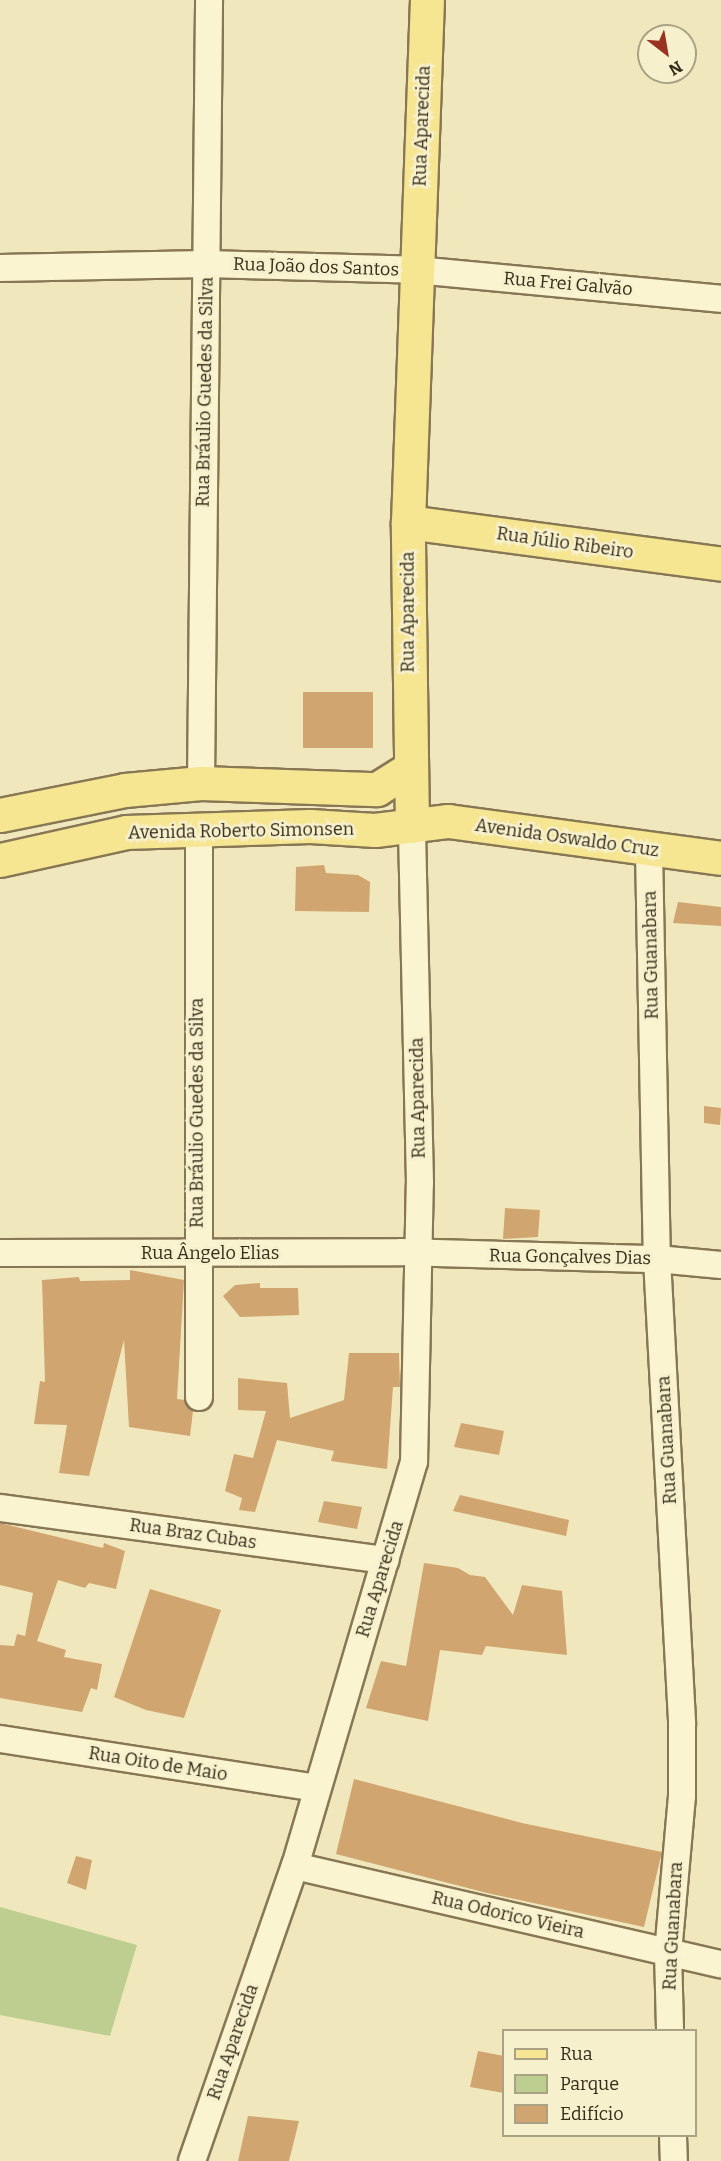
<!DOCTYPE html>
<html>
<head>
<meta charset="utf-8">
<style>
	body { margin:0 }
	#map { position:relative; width:721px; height:2161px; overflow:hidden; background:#f0e8bc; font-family:Bitter,serif }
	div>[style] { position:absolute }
	.green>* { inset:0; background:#bece90 }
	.building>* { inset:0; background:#d0a570 }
	.roads { filter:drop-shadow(2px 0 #875) drop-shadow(-2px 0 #875) drop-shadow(0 2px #875) drop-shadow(0 -2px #875) }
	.minor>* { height:26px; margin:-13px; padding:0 13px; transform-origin:13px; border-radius:13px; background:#faf4d0 }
	.major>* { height:33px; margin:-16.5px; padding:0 16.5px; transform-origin:16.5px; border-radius:16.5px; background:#f6e591 }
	span { translate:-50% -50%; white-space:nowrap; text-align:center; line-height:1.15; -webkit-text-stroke:5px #f7f0cc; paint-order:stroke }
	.street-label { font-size:18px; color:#362c1b }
	.legend { position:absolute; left:502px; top:2029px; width:195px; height:108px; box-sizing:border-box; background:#f7f0cc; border:2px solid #aaa285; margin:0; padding:8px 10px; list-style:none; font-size:18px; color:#362c1b }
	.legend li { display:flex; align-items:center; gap:12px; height:30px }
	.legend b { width:30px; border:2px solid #aaa285 }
	.north { position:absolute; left:637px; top:24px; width:60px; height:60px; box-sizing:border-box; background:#f7f0cc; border:2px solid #aaa285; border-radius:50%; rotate:149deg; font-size:16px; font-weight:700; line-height:24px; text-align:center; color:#362c1b }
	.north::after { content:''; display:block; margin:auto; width:21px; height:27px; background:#9a3222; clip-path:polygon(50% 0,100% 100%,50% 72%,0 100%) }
</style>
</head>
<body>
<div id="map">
	<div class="green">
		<div style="clip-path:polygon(0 1907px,137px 1945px,110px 2036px,0 2015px)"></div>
	</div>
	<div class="building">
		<div style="clip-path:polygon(303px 692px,373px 692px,373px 748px,303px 748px)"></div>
		<div style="clip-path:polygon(324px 865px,326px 873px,358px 875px,370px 882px,369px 912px,295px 911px,296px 867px)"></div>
		<div style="clip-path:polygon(678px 902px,721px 907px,721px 926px,673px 923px)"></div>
		<div style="clip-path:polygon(704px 1106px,721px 1108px,720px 1125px,704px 1123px)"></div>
		<div style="clip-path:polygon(505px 1208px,540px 1210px,538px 1237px,503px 1239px)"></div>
		<div style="clip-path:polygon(130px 1270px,184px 1280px,177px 1399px,185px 1400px,193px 1411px,190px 1436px,129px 1427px,124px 1340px,89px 1476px,59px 1473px,67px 1425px,34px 1424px,40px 1381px,45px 1382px,42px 1280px,79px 1277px,80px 1281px,130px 1280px)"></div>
		<div style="clip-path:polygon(260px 1283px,260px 1288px,298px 1288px,299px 1315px,240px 1317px,223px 1296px,235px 1285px)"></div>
		<div style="clip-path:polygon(349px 1353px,399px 1353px,400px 1387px,393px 1387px,387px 1469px,331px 1461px,334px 1451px,277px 1440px,255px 1512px,239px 1510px,242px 1498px,225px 1491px,234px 1454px,253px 1458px,266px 1411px,238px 1410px,238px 1378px,287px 1383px,290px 1418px,344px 1400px)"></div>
		<div style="clip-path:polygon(461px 1423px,504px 1431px,499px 1455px,454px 1447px)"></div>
		<div style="clip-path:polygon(460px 1495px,569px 1520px,566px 1536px,453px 1511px)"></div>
		<div style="clip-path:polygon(324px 1501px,362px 1507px,357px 1529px,318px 1522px)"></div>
		<div style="clip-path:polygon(0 1523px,103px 1548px,104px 1543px,125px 1551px,116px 1589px,89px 1583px,85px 1588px,58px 1580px,37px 1641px,66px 1650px,64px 1657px,102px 1664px,97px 1690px,91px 1688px,82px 1712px,0 1698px,0 1645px,14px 1646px,17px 1634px,25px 1636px,33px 1593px,0 1585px)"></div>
		<div style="clip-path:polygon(424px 1563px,458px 1568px,470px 1575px,485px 1577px,513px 1615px,522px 1585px,562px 1591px,567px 1655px,486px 1646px,482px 1655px,440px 1650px,428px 1721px,366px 1708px,381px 1661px,406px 1666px)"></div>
		<div style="clip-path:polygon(150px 1589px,221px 1610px,184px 1718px,146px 1710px,114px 1697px)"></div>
		<div style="clip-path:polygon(354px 1779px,522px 1823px,662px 1852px,644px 1927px,487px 1893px,336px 1854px)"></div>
		<div style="clip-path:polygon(76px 1856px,92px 1860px,86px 1890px,67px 1883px)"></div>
		<div style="clip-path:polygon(478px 2051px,504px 2056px,504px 2093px,470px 2087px)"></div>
		<div style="clip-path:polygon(248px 2116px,299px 2121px,289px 2161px,238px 2161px)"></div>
	</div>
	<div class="roads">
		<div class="minor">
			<div style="left:0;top:268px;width:206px;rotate:-1.1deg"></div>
			<div style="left:206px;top:264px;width:210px;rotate:1.6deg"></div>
			<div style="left:416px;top:270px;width:306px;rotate:5.4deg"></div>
			<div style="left:201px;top:783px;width:783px;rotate:-89.41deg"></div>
			<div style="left:199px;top:828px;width:569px;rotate:90deg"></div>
			<div style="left:649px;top:850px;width:409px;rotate:88.9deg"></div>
			<div style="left:657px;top:1259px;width:466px;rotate:86.9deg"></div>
			<div style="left:682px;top:1724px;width:72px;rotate:90deg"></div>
			<div style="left:682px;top:1796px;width:157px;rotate:95.1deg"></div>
			<div style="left:668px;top:1952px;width:78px;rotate:88.5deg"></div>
			<div style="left:0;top:1253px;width:401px;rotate:-0.1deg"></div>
			<div style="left:401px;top:1252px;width:256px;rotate:1.6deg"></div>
			<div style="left:657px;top:1259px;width:64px;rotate:5.4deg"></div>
			<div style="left:0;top:1508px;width:389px;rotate:7.7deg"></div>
			<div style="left:0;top:1739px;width:320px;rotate:8.8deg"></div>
			<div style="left:295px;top:1866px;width:437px;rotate:13deg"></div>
			<div style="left:673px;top:2136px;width:25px;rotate:88deg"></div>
			<div style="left:192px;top:2161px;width:312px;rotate:-70.8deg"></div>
			<div style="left:295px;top:1866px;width:421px;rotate:-73.6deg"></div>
			<div style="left:414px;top:1462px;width:279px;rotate:-88.8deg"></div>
			<div style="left:420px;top:1183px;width:357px;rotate:-91.3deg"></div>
		</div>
		<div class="major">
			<div style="left:408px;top:522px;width:316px;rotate:7.6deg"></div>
			<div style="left:0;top:815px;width:127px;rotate:-11.3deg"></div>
			<div style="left:125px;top:790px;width:76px;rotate:-5.3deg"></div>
			<div style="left:201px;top:783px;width:176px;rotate:2deg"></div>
			<div style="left:377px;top:789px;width:39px;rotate:-32deg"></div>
			<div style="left:412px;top:826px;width:304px;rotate:-90.8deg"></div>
			<div style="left:408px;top:522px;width:522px;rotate:-87.92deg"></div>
			<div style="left:0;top:860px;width:129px;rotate:-12.5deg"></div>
			<div style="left:126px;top:832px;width:184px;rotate:-1.9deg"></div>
			<div style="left:310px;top:826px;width:65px;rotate:3.5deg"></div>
			<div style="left:375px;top:830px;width:74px;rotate:-7deg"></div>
			<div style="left:448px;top:821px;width:275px;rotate:7.7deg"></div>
		</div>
	</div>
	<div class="street-label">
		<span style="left:422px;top:126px;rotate:-88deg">Rua Aparecida</span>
		<span style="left:316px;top:267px;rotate:2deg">Rua João dos Santos</span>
		<span style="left:568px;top:284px;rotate:5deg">Rua Frei Galvão</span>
		<span style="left:205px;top:392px;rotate:-89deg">Rua Bráulio Guedes da Silva</span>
		<span style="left:565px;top:543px;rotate:8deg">Rua Júlio Ribeiro</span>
		<span style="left:408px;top:612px;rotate:-90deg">Rua Aparecida</span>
		<span style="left:241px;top:831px;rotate:-1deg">Avenida Roberto Simonsen</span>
		<span style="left:567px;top:838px;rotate:8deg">Avenida Oswaldo Cruz</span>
		<span style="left:651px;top:955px;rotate:-91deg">Rua Guanabara</span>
		<span style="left:418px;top:1098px;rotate:-91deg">Rua Aparecida</span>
		<span style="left:197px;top:1113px;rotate:-90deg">Rua Bráulio Guedes da Silva</span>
		<span style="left:210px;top:1253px">Rua Ângelo Elias</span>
		<span style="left:570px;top:1257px;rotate:1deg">Rua Gonçalves Dias</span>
		<span style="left:667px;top:1440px;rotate:-93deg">Rua Guanabara</span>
		<span style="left:193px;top:1534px;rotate:8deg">Rua Braz Cubas</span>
		<span style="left:380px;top:1579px;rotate:-73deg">Rua Aparecida</span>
		<span style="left:158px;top:1764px;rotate:9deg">Rua Oito de Maio</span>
		<span style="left:508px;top:1915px;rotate:13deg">Rua Odorico Vieira</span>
		<span style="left:673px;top:1926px;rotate:-87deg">Rua Guanabara</span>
		<span style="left:233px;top:2042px;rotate:-71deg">Rua Aparecida</span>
	</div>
	<ul class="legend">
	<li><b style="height:8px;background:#f6e591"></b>Rua</li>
	<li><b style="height:16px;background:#bece90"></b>Parque</li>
	<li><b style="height:16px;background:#d0a570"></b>Edifício</li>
	</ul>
	<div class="north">N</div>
</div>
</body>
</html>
